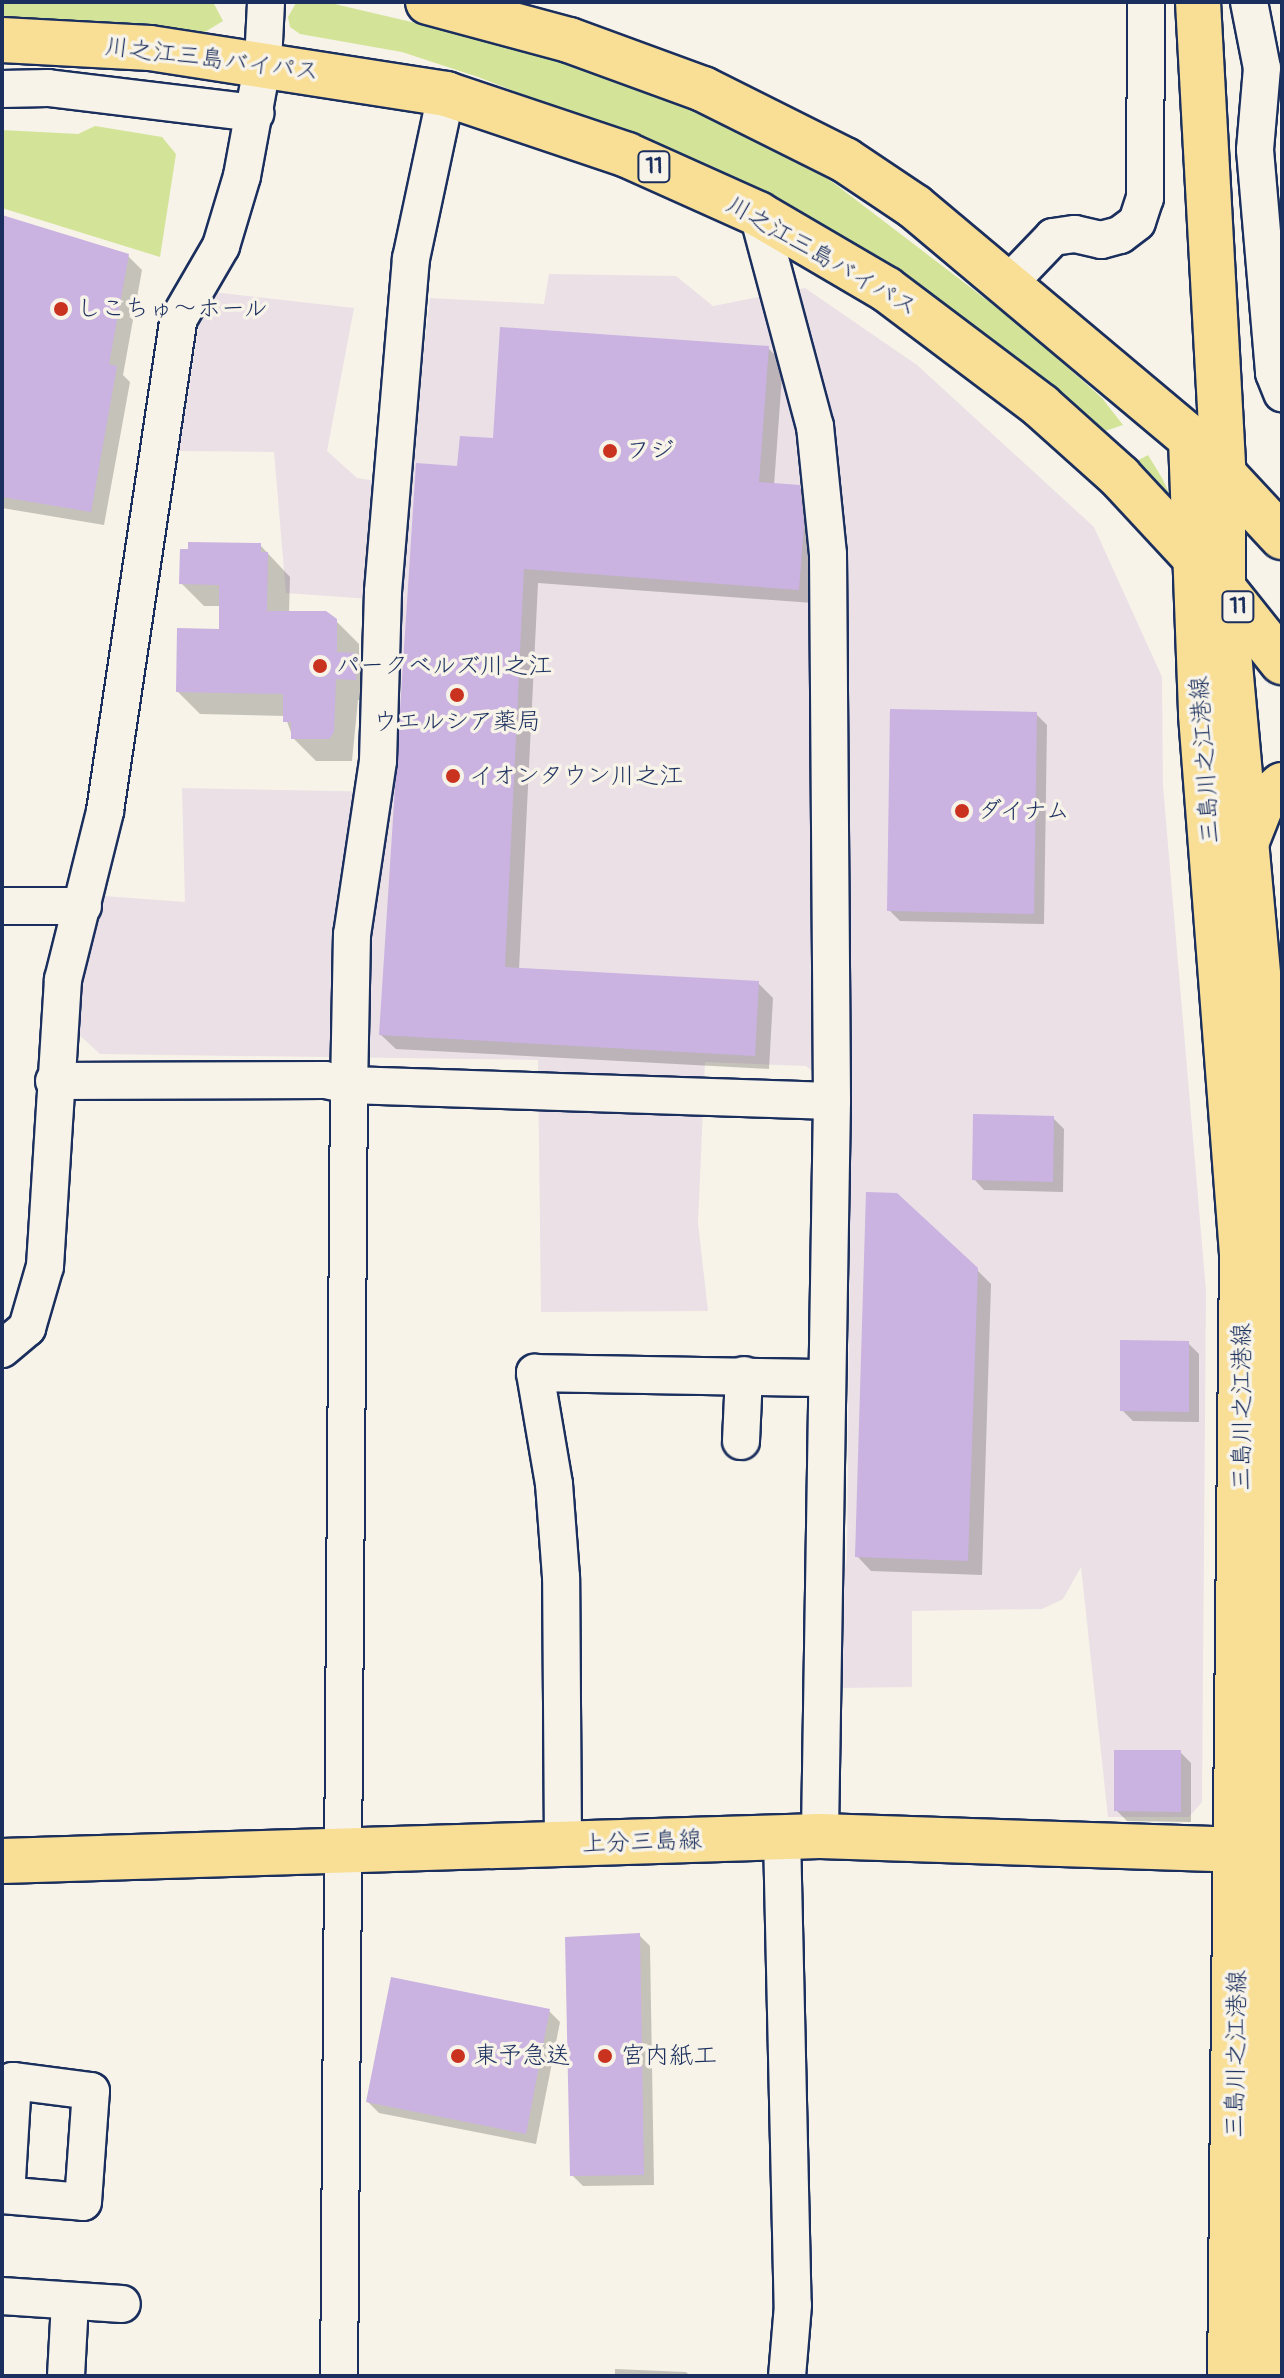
<!DOCTYPE html>
<html>
<head>
<meta charset="utf-8">
<style>
	body { margin:0 }
	#map { position:relative; width:1284px; height:2378px; overflow:hidden; background:#f7f3e8; font-family:Pangolin,"Klee One",sans-serif }
	div>[style] { position:absolute }
	.built>* { inset:0; background:#eae0e6 }
	.green>* { inset:0; background:#d3e498 }
	.shadow>* { inset:0; background:#0003 }
	.building>* { inset:0; background:#cab2e1 }
	.roads { filter:drop-shadow(2px 0 #1b2f5e) drop-shadow(-2px 0 #1b2f5e) drop-shadow(0 2px #1b2f5e) drop-shadow(0 -2px #1b2f5e) }
	.minor>* { height:36px; margin:-18px; padding:0 18px; transform-origin:18px; border-radius:18px; background:#f7f3e8 }
	.major>* { height:44px; margin:-22px; padding:0 22px; transform-origin:22px; border-radius:22px; background:#f9df96 }
	.highway>* { height:44px; margin:-22px; padding:0 22px; transform-origin:22px; border-radius:22px; background:#f9df96 }
	.dots>* { width:22px; height:22px; translate:-50% -50%; box-sizing:border-box; border:4px solid #f7f3e8; border-radius:50% }
	span { translate:-50% -50%; white-space:nowrap; text-align:center; line-height:1.15; -webkit-text-stroke:7px #f7f3e8; paint-order:stroke }
	.shield-label span { padding:2px 6px; background:#f7f3e8; border:2px solid; border-radius:6px; -webkit-text-stroke-width:0 }
	.shield-label { font-size:22px; color:#1b2f5e; font-weight:700 }
	.street-label { font-size:24px; color:#1b2f5e }
	.poi-label { font-size:24px; color:#1b2f5e }
	.left { translate:0 -50%; text-align:left }
	.frame { position:absolute; inset:0; border:4px solid #1b2f5e; pointer-events:none }
</style>
</head>
<body>
<div id="map">
	<div class="built">
		<div style="clip-path:polygon(549px 274px,676px 276px,713px 306px,805px 288px,917px 365px,1094px 527px,1162px 677px,1163px 786px,1206px 1291px,1202px 1802px,1189px 1817px,1108px 1817px,1081px 1567px,1063px 1599px,1042px 1609px,912px 1611px,912px 1687px,837px 1688px,837px 1620px,847px 1557px,851px 1102px,806px 1066px,705px 1062px,698px 1223px,708px 1311px,541px 1312px,538px 1060px,100px 1054px,75px 1031px,83px 971px,104px 896px,185px 902px,182px 788px,387px 792px,398px 601px,286px 593px,274px 452px,179px 451px,199px 323px,213px 292px,354px 308px,327px 451px,357px 478px,408px 486px,430px 298px,544px 304px)"></div>
	</div>
	<div class="green">
		<div style="clip-path:polygon(2px 2px,213px 2px,223px 21px,200px 35px,2px 19px)"></div>
		<div style="clip-path:polygon(326px 2px,553px 55px,679px 101px,805px 161px,1021px 326px,1102px 398px,1123px 425px,1102px 432px,960px 316px,803px 215px,625px 134px,478px 77px,402px 52px,300px 34px,290px 27px,288px 17px,296px 3px)"></div>
		<div style="clip-path:polygon(95px 126px,162px 137px,176px 154px,160px 257px,2px 208px,2px 130px,78px 134px)"></div>
		<div style="clip-path:polygon(1148px 455px,1162px 478px,1178px 512px,1131px 464px)"></div>
	</div>
	<div class="shadow">
		<div style="clip-path:polygon(2px 217px,128px 256px,142px 270px,123px 375px,130px 382px,104px 525px,2px 508px)"></div>
		<div style="clip-path:polygon(768px 348px,783px 363px,774px 485px,799px 487px,814px 502px,813px 603px,538px 583px,519px 970px,758px 983px,773px 998px,769px 1069px,396px 1049px,381px 1035px,459px 468px,495px 441px)"></div>
		<div style="clip-path:polygon(260px 545px,290px 577px,289px 613px,336px 621px,359px 644px,359px 658px,378px 678px,378px 701px,358px 700px,352px 761px,316px 761px,293px 738px,285px 716px,200px 714px,178px 692px,221px 631px,221px 606px,204px 606px,181px 583px)"></div>
		<div style="clip-path:polygon(1036px 714px,1047px 725px,1044px 924px,900px 921px,889px 910px)"></div>
		<div style="clip-path:polygon(1053px 1118px,1064px 1129px,1063px 1192px,984px 1190px,974px 1179px)"></div>
		<div style="clip-path:polygon(976px 1269px,991px 1284px,982px 1575px,871px 1571px,857px 1556px)"></div>
		<div style="clip-path:polygon(1188px 1343px,1199px 1354px,1199px 1422px,1133px 1421px,1122px 1410px)"></div>
		<div style="clip-path:polygon(1180px 1752px,1191px 1763px,1191px 1822px,1127px 1821px,1116px 1810px)"></div>
		<div style="clip-path:polygon(639px 1935px,650px 1946px,654px 2185px,583px 2186px,572px 2175px)"></div>
		<div style="clip-path:polygon(549px 2011px,560px 2022px,536px 2144px,379px 2113px,368px 2102px)"></div>
		<div style="clip-path:polygon(615px 2369px,686px 2372px,690px 2376px,615px 2376px)"></div>
	</div>
	<div class="building">
		<div style="clip-path:polygon(2px 215px,129px 254px,109px 364px,117px 366px,91px 512px,2px 497px)"></div>
		<div style="clip-path:polygon(500px 327px,769px 346px,759px 482px,800px 485px,804px 524px,799px 590px,524px 569px,505px 967px,759px 981px,755px 1056px,379px 1035px,416px 463px,457px 466px,460px 436px,493px 438px)"></div>
		<div style="clip-path:polygon(188px 542px,261px 543px,261px 552px,268px 552px,267px 611px,326px 611px,337px 619px,337px 652px,356px 653px,356px 680px,336px 679px,334px 732px,329px 739px,291px 739px,291px 722px,283px 722px,283px 694px,176px 692px,177px 628px,219px 629px,219px 585px,179px 584px,180px 549px,188px 549px)"></div>
		<div style="clip-path:polygon(890px 709px,1037px 712px,1034px 914px,887px 911px)"></div>
		<div style="clip-path:polygon(973px 1114px,1054px 1116px,1053px 1182px,972px 1180px)"></div>
		<div style="clip-path:polygon(866px 1192px,897px 1193px,978px 1268px,968px 1561px,855px 1557px)"></div>
		<div style="clip-path:polygon(1120px 1340px,1189px 1341px,1189px 1412px,1120px 1411px)"></div>
		<div style="clip-path:polygon(1114px 1750px,1181px 1750px,1181px 1812px,1114px 1811px)"></div>
		<div style="clip-path:polygon(640px 1933px,644px 2175px,570px 2176px,565px 1937px)"></div>
		<div style="clip-path:polygon(391px 1977px,550px 2009px,526px 2134px,366px 2102px)"></div>
	</div>
	<div class="roads">
		<div class="minor">
			<div style="left:1249px;top:2px;width:67px;rotate:78.9deg"></div>
			<div style="left:1262px;top:68px;width:82px;rotate:94.9deg"></div>
			<div style="left:1255px;top:150px;width:224px;rotate:85.1deg"></div>
			<div style="left:1274px;top:373px;width:22px;rotate:68deg"></div>
			<div style="left:2px;top:89px;width:46px;rotate:-1.2deg"></div>
			<div style="left:48px;top:88px;width:209px;rotate:6.9deg"></div>
			<div style="left:446px;top:94px;width:168px;rotate:102deg"></div>
			<div style="left:411px;top:258px;width:335px;rotate:94.8deg"></div>
			<div style="left:383px;top:592px;width:169px;rotate:91.7deg"></div>
			<div style="left:378px;top:761px;width:175px;rotate:98.5deg"></div>
			<div style="left:352px;top:934px;width:151px;rotate:91.1deg"></div>
			<div style="left:349px;top:1085px;width:483px;rotate:1.9deg"></div>
			<div style="left:758px;top:214px;width:220px;rotate:75deg"></div>
			<div style="left:815px;top:426px;width:129px;rotate:84.2deg"></div>
			<div style="left:828px;top:554px;width:547px;rotate:89.58deg"></div>
			<div style="left:832px;top:1101px;width:735px;rotate:90.94deg"></div>
			<div style="left:1008px;top:284px;width:65px;rotate:-46.2deg"></div>
			<div style="left:1053px;top:237px;width:22px;rotate:-8deg"></div>
			<div style="left:1075px;top:234px;width:27px;rotate:13deg"></div>
			<div style="left:1101px;top:240px;width:20px;rotate:-15deg"></div>
			<div style="left:1120px;top:235px;width:21px;rotate:-37deg"></div>
			<div style="left:1137px;top:222px;width:25px;rotate:-72deg"></div>
			<div style="left:1145px;top:198px;width:196px;rotate:-89.7deg"></div>
			<div style="left:2px;top:906px;width:81px"></div>
			<div style="left:54px;top:1081px;width:271px;rotate:-0.2deg"></div>
			<div style="left:325px;top:1080px;width:25px;rotate:12deg"></div>
			<div style="left:349px;top:1085px;width:1291px;rotate:90.44deg"></div>
			<div style="left:2px;top:1349px;width:33px;rotate:-40deg"></div>
			<div style="left:27px;top:1328px;width:65px;rotate:-73.8deg"></div>
			<div style="left:45px;top:1266px;width:287px;rotate:-86.4deg"></div>
			<div style="left:63px;top:980px;width:174px;rotate:-76deg"></div>
			<div style="left:105px;top:811px;width:496px;rotate:-81.5deg"></div>
			<div style="left:178px;top:320px;width:86px;rotate:-59.8deg"></div>
			<div style="left:221px;top:246px;width:73px;rotate:-73.3deg"></div>
			<div style="left:242px;top:176px;width:116px;rotate:-79.6deg"></div>
			<div style="left:263px;top:62px;width:60px;rotate:-87.1deg"></div>
			<div style="left:741px;top:1441px;width:66px;rotate:-87.4deg"></div>
			<div style="left:782px;top:1836px;width:469px;rotate:88.7deg"></div>
			<div style="left:793px;top:2305px;width:71px;rotate:94.8deg"></div>
			<div style="left:563px;top:1846px;width:269px;rotate:-90.4deg"></div>
			<div style="left:561px;top:1577px;width:93px;rotate:-94.3deg"></div>
			<div style="left:554px;top:1484px;width:113px;rotate:-99.7deg"></div>
			<div style="left:535px;top:1373px;width:292px;rotate:1deg"></div>
			<div style="left:2px;top:2195px;width:81px;rotate:4.9deg"></div>
			<div style="left:83px;top:2202px;width:111px;rotate:-85.9deg"></div>
			<div style="left:91px;top:2091px;width:79px;rotate:-172.7deg"></div>
			<div style="left:13px;top:2081px;width:114px;rotate:93.5deg"></div>
			<div style="left:2px;top:2296px;width:120px;rotate:3.8deg"></div>
			<div style="left:66px;top:2376px;width:74px;rotate:-86.9deg"></div>
		</div>
		<div class="major">
			<div style="left:1191px;top:439px;width:276px;rotate:87.9deg"></div>
			<div style="left:1201px;top:715px;width:541px;rotate:85.65deg"></div>
			<div style="left:1242px;top:1254px;width:1122px;rotate:90.61deg"></div>
			<div style="left:1223px;top:468px;width:120px;rotate:90deg"></div>
			<div style="left:1223px;top:588px;width:483px;rotate:84.8deg"></div>
			<div style="left:1267px;top:1069px;width:248px;rotate:88.2deg"></div>
			<div style="left:1275px;top:1317px;width:1059px;rotate:90.49deg"></div>
			<div style="left:2px;top:1861px;width:818px;rotate:-1.75deg"></div>
			<div style="left:820px;top:1836px;width:447px;rotate:1.9deg"></div>
		</div>
		<div class="highway">
			<div style="left:428px;top:2px;width:146px;rotate:15.1deg"></div>
			<div style="left:569px;top:40px;width:143px;rotate:20.1deg"></div>
			<div style="left:703px;top:89px;width:159px;rotate:26.6deg"></div>
			<div style="left:845px;top:160px;width:84px;rotate:33.9deg"></div>
			<div style="left:915px;top:207px;width:361px;rotate:40deg"></div>
			<div style="left:1191px;top:439px;width:134px;rotate:47.1deg"></div>
			<div style="left:1198px;top:2px;width:467px;rotate:86.9deg"></div>
			<div style="left:2px;top:40px;width:148px;rotate:3.1deg"></div>
			<div style="left:150px;top:48px;width:300px;rotate:8.8deg"></div>
			<div style="left:446px;top:94px;width:191px;rotate:18.6deg"></div>
			<div style="left:627px;top:155px;width:144px;rotate:24.2deg"></div>
			<div style="left:758px;top:214px;width:148px;rotate:30.4deg"></div>
			<div style="left:886px;top:289px;width:194px;rotate:37deg"></div>
			<div style="left:1041px;top:406px;width:106px;rotate:41.9deg"></div>
			<div style="left:1120px;top:477px;width:151px;rotate:47.1deg"></div>
			<div style="left:1223px;top:588px;width:95px;rotate:51.4deg"></div>
			<div style="left:1245px;top:846px;width:46px;rotate:-68.4deg"></div>
			<div style="left:1262px;top:803px;width:27px;rotate:-42deg"></div>
		</div>
	</div>
	<div class="dots">
		<div style="left:61px;top:309px;background:#c8321e"></div>
		<div style="left:610px;top:451px;background:#c8321e"></div>
		<div style="left:320px;top:666px;background:#c8321e"></div>
		<div style="left:457px;top:695px;background:#c8321e"></div>
		<div style="left:453px;top:776px;background:#c8321e"></div>
		<div style="left:962px;top:811px;background:#c8321e"></div>
		<div style="left:458px;top:2056px;background:#c8321e"></div>
		<div style="left:605px;top:2056px;background:#c8321e"></div>
	</div>
	<div class="shield-label">
		<span style="left:654px;top:167px">11</span>
		<span style="left:1238px;top:607px">11</span>
	</div>
	<div class="street-label">
		<span style="left:212px;top:59px;rotate:7deg">川之江三島バイパス</span>
		<span style="left:822px;top:256px;rotate:30deg">川之江三島バイパス</span>
		<span style="left:1205px;top:760px;rotate:-94deg">三島川之江港線</span>
		<span style="left:1242px;top:1407px;rotate:-90deg">三島川之江港線</span>
		<span style="left:642px;top:1842px;rotate:-2deg">上分三島線</span>
		<span style="left:1236px;top:2054px;rotate:-89deg">三島川之江港線</span>
	</div>
	<div class="poi-label">
		<span class="left" style="left:77px;top:309px">しこちゅ～ホール</span>
		<span class="left" style="left:626px;top:451px">フジ</span>
		<span class="left" style="left:336px;top:666px">パークベルズ川之江</span>
		<span style="left:457px;top:722px">ウエルシア薬局</span>
		<span class="left" style="left:469px;top:776px">イオンタウン川之江</span>
		<span class="left" style="left:978px;top:811px">ダイナム</span>
		<span class="left" style="left:474px;top:2056px">東予急送</span>
		<span class="left" style="left:621px;top:2056px">宮内紙工</span>
	</div>
	<div class="frame"></div>
</div>
</body>
</html>
